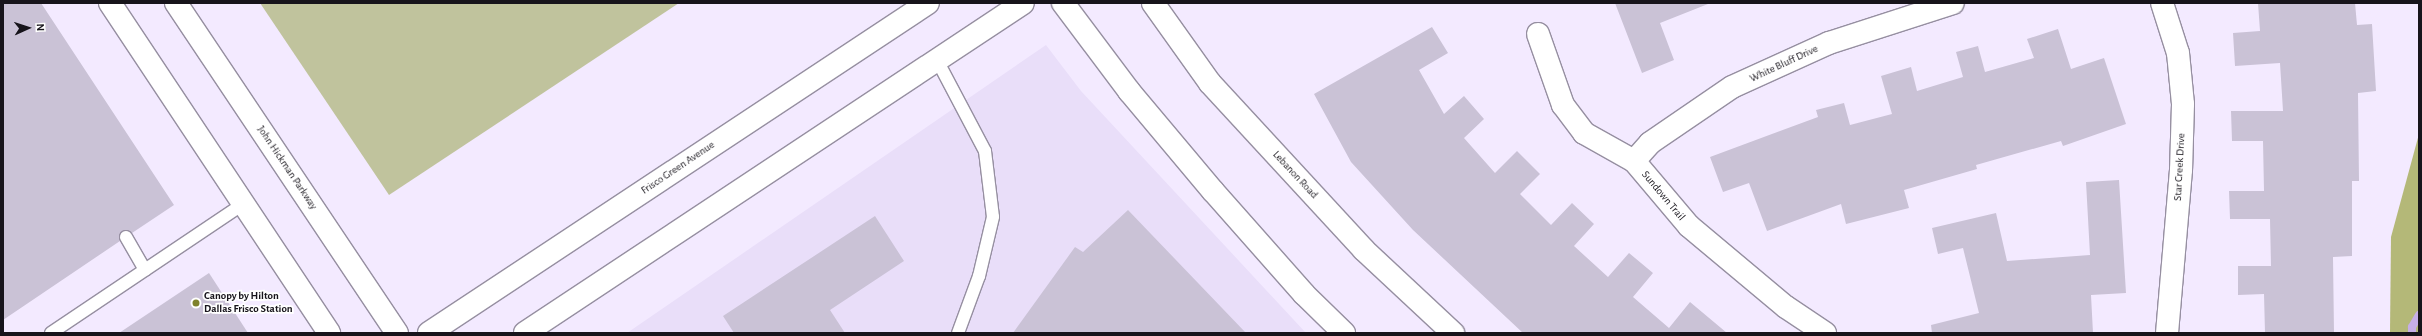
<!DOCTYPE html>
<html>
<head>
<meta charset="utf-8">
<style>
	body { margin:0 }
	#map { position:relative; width:2422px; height:336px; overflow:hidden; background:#f3eaff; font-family:"Alegreya Sans",sans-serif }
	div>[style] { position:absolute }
	.built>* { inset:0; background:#e9def9 }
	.green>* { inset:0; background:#c0c39d }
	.forest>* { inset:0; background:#b4b878 }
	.stream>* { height:8px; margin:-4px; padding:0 4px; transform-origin:4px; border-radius:4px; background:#c6aee8 }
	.building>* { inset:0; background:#cac2d6 }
	.roads { filter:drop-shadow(1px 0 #968fa1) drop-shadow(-1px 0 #968fa1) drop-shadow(0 1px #968fa1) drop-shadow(0 -1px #968fa1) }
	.lane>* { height:12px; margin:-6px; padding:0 6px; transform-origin:6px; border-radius:6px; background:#fff }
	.street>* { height:22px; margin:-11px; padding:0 11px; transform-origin:11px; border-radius:11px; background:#fff }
	.secondary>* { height:22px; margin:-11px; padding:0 11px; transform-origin:11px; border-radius:11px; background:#fff }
	.dots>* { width:11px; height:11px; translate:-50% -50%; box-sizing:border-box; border:2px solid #fff; border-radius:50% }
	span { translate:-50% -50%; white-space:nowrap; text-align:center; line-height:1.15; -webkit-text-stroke:3.5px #fff; paint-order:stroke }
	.street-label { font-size:11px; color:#17141b }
	.poi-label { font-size:11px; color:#17141b; font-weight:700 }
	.left { translate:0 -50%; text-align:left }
	.frame { position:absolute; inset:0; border:4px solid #17141b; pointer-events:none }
	.north { position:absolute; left:8px; top:8px; width:40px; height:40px; -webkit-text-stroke:3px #fff; paint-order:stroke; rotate:87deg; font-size:11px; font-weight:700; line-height:16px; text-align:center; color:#17141b }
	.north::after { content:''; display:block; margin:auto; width:14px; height:18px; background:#17141b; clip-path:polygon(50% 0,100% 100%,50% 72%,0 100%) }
</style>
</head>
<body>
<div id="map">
	<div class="built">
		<div style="clip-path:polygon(1046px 45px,1081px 91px,1306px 333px,627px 333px)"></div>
	</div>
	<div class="green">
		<div style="clip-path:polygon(260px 3px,679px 3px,389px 195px)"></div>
	</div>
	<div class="forest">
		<div style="clip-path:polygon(2419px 134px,2419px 333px,2390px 333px,2391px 237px)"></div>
	</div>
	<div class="stream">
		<div style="left:2412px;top:333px;width:6px;rotate:-90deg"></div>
		<div style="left:2412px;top:327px;width:14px;rotate:-60deg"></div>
	</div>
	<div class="building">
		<div style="clip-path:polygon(3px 3px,41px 3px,174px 205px,132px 233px,126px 230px,122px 231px,119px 237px,120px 241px,3px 320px)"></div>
		<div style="clip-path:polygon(1615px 3px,1707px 3px,1708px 4px,1660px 23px,1674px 60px,1642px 73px)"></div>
		<div style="clip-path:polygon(2258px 3px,2355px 3px,2357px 25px,2372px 24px,2376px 91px,2358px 93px,2359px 181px,2352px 181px,2352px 256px,2333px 257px,2334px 333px,2265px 333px,2264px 294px,2238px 295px,2238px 266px,2271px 266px,2270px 219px,2230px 219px,2229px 191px,2264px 191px,2263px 141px,2232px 141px,2231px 111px,2283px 111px,2280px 63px,2235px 66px,2233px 33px,2260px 31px)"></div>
		<div style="clip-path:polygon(1432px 27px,1448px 53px,1419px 70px,1444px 114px,1464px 96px,1484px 119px,1464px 138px,1495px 173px,1517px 151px,1540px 174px,1520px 194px,1551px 225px,1572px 203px,1594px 224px,1574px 246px,1608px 277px,1629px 253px,1653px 273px,1633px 297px,1669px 328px,1690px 302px,1727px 333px,1523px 333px,1413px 230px,1351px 162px,1314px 94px)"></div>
		<div style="clip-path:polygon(2058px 29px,2071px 69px,2104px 58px,2126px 124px,2063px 146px,2061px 141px,1976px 165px,1977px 169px,1904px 190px,1909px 208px,1846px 224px,1841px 204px,1767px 231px,1749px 183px,1723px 192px,1710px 157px,1818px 117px,1816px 110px,1844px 103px,1850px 125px,1892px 114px,1881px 76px,1911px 67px,1917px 91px,1963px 77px,1956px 52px,1978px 46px,1985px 72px,2034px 58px,2027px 39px)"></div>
		<div style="clip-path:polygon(2119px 180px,2126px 293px,2091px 295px,2093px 333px,1932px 333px,1931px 325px,1979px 313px,1963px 248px,1938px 254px,1932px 228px,1996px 213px,2007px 261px,2090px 255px,2086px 182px)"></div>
		<div style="clip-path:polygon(1128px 210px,1246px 333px,1013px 333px,1075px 247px,1083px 252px)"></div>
		<div style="clip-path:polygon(875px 216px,904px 261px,830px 310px,845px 333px,734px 333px,723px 316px)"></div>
		<div style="clip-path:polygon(209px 273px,248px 333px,119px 333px)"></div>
	</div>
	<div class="roads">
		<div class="lane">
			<div style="left:937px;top:60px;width:103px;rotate:62.2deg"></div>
			<div style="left:985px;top:151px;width:66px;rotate:83.1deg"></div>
			<div style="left:993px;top:217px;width:61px;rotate:103.3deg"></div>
			<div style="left:979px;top:276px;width:61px;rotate:110.2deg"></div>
			<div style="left:126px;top:237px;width:38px;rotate:60deg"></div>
			<div style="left:51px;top:333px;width:231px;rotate:-33.9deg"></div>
		</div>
		<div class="street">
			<div style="left:2162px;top:3px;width:52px;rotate:72.3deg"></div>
			<div style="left:2178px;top:53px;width:51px;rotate:84.4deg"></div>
			<div style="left:2183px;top:104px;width:66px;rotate:91.7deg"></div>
			<div style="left:2181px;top:170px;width:164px;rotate:94.9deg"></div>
			<div style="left:1538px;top:34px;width:75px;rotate:70.6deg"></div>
			<div style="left:1563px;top:105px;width:35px;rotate:53deg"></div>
			<div style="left:1584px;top:133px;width:57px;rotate:29.2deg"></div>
			<div style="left:1634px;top:161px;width:85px;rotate:49.8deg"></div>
			<div style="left:1689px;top:226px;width:126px;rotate:39.9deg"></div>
			<div style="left:1786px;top:307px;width:47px;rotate:33.7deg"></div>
			<div style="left:1634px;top:161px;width:24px;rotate:-48deg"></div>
			<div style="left:1650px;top:143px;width:99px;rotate:-34.3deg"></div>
			<div style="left:1732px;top:87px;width:107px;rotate:-24.4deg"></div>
			<div style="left:1829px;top:43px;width:130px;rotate:-17.9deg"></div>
			<div style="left:429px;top:333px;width:598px;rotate:-33.48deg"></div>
			<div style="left:525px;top:333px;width:597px;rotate:-33.53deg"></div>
		</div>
		<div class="secondary">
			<div style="left:110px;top:3px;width:396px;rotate:56.4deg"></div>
			<div style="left:176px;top:3px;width:397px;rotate:56.2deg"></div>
			<div style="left:1063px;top:3px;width:110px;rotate:53.1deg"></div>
			<div style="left:1129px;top:91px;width:131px;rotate:50deg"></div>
			<div style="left:1213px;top:191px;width:137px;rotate:48.5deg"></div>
			<div style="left:1304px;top:294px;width:56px;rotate:44.3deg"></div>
			<div style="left:1153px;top:3px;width:98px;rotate:54.5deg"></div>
			<div style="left:1210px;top:83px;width:227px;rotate:47.3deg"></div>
			<div style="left:1364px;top:250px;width:122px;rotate:43deg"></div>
		</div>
	</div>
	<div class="dots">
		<div style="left:196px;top:303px;background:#7f822c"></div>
	</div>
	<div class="street-label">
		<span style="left:1784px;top:64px;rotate:-25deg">White Bluff Drive</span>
		<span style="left:2180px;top:167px;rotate:-87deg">Star Creek Drive</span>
		<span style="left:287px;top:168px;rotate:56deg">John Hickman Parkway</span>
		<span style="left:678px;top:168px;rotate:-34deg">Frisco Green Avenue</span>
		<span style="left:1295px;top:175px;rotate:47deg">Lebanon Road</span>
		<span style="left:1663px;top:196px;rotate:50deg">Sundown Trail</span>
	</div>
	<div class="poi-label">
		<span class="left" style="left:204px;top:303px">Canopy by Hilton<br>Dallas Frisco Station</span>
	</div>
	<div class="frame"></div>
	<div class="north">N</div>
</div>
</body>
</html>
